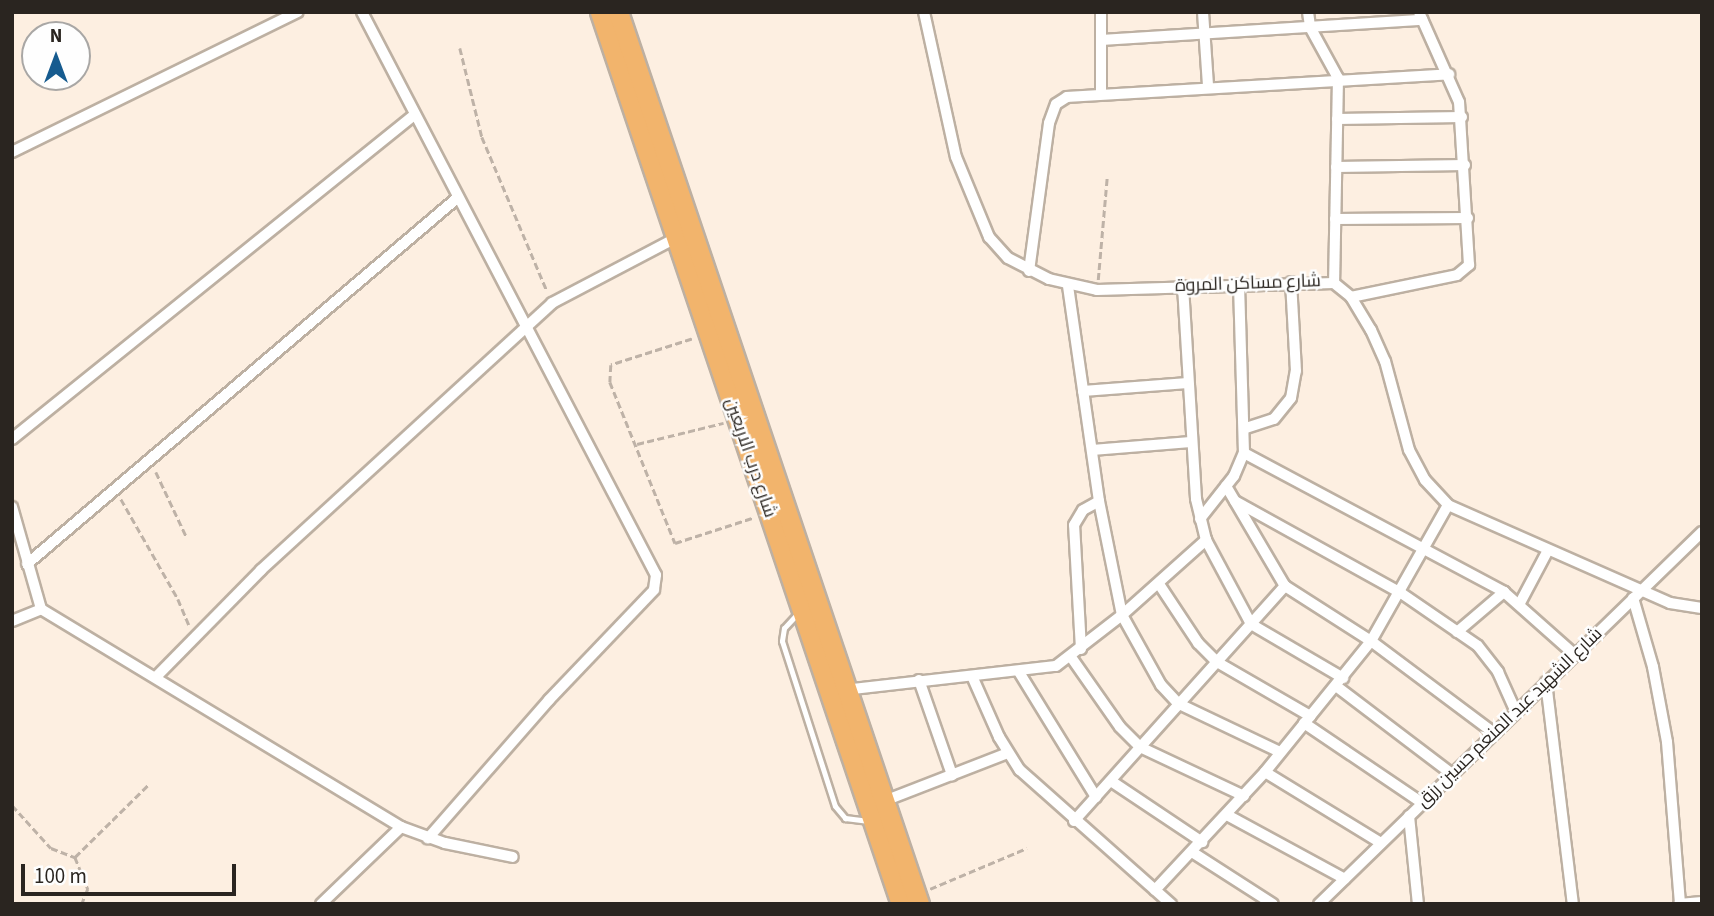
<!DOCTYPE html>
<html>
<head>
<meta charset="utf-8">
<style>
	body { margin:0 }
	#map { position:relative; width:1714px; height:916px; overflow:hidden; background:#fdefe1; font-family:"Source Sans 3",Cairo,sans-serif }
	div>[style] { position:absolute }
	.path>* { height:2.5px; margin-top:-1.25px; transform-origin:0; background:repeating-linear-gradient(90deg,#beb2a7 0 7px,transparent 0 10.5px) }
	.roads { filter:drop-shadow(2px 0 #bdb0a2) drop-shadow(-2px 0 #bdb0a2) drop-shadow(0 2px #bdb0a2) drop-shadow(0 -2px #bdb0a2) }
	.service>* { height:5px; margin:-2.5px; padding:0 2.5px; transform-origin:2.5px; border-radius:2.5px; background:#fff }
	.minor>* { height:10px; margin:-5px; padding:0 5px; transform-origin:5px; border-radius:5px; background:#fff }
	.trunk>* { height:19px; margin:-9.5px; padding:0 9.5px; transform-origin:9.5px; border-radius:9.5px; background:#f2b46c }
	span { translate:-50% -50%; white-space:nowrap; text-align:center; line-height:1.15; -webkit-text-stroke:5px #fefefe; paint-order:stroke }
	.street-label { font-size:18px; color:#2a2520 }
	.frame { position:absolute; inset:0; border:14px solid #2a2520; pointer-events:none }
	.north { position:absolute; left:21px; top:21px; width:70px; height:70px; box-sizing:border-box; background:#fefefe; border:2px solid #a9a7a5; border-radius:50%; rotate:0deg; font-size:19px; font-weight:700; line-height:28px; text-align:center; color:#2a2520 }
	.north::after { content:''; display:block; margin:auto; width:24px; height:32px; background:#165b8f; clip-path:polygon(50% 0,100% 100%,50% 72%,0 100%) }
	.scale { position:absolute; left:21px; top:864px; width:215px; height:32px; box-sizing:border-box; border:4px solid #2a2520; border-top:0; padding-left:9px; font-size:21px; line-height:24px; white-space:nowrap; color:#2a2520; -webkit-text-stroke:5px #fefefe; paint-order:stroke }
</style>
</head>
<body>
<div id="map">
	<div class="path">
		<div style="left:460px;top:48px;width:92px;rotate:76.1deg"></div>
		<div style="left:482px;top:137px;width:167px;rotate:67.1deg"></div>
		<div style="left:1098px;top:280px;width:102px;rotate:-85deg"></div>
		<div style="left:692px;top:339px;width:85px;rotate:162.2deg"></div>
		<div style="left:611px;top:365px;width:17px;rotate:93deg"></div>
		<div style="left:610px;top:382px;width:174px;rotate:68deg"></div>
		<div style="left:675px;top:543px;width:81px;rotate:-18deg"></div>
		<div style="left:637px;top:444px;width:89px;rotate:-13.7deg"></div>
		<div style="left:156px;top:472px;width:73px;rotate:64.8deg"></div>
		<div style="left:121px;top:499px;width:115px;rotate:60.3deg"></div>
		<div style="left:178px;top:599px;width:28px;rotate:67deg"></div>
		<div style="left:12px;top:805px;width:58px;rotate:47.8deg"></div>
		<div style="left:51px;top:848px;width:26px;rotate:21deg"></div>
		<div style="left:75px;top:857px;width:35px;rotate:68deg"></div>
		<div style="left:88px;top:889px;width:16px;rotate:112deg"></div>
		<div style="left:75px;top:857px;width:104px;rotate:-44.6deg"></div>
		<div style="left:930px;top:889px;width:105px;rotate:-22.9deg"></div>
	</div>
	<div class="roads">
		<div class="service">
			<div style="left:799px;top:612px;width:22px;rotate:133deg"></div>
			<div style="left:784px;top:628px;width:13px;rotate:99deg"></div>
			<div style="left:782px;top:641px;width:173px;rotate:72.2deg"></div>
			<div style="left:835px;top:806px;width:16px;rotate:50deg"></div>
			<div style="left:845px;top:818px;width:24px;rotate:7deg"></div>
		</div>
		<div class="minor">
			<div style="left:362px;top:12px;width:635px;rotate:62.43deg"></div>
			<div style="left:656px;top:575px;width:15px;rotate:98deg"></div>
			<div style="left:654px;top:590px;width:152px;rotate:133.7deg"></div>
			<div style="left:549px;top:700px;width:184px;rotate:131.2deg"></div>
			<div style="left:924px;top:12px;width:148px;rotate:77.6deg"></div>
			<div style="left:956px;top:157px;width:87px;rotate:67.6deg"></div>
			<div style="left:989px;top:237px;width:28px;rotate:48deg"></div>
			<div style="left:1008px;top:258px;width:46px;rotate:27.1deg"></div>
			<div style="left:1049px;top:279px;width:49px;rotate:12.9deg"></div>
			<div style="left:1097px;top:290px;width:237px;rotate:-1.7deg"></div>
			<div style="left:1334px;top:283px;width:22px;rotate:39deg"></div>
			<div style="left:1351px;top:297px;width:39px;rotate:59deg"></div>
			<div style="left:1371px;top:330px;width:34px;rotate:66deg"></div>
			<div style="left:1385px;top:361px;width:92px;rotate:74.9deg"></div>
			<div style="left:1409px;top:450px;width:34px;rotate:62deg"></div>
			<div style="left:1425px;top:480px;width:34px;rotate:47deg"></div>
			<div style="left:1448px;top:505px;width:243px;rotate:23.8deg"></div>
			<div style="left:1670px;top:603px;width:32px;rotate:9deg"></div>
			<div style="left:1101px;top:12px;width:81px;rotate:90deg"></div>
			<div style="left:1203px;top:12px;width:74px;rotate:86.1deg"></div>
			<div style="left:1308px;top:12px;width:15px;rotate:82deg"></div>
			<div style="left:1310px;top:27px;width:58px;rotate:61.2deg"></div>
			<div style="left:1338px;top:78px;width:205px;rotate:91.1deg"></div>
			<div style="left:1101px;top:40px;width:322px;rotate:-3.6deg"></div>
			<div style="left:1337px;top:119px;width:125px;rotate:-0.9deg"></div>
			<div style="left:12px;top:152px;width:318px;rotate:-26.1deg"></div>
			<div style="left:1336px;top:167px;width:129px;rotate:-0.9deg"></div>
			<div style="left:1335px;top:219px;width:133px;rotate:-0.4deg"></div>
			<div style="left:1029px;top:271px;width:149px;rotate:-82.3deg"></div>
			<div style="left:1049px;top:123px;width:20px;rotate:-70deg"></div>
			<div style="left:1056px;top:104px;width:13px;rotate:-32deg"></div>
			<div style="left:1067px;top:97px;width:383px;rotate:-3.4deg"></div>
			<div style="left:1068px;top:286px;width:217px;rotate:81.8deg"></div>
			<div style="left:1099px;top:501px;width:116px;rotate:78.6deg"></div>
			<div style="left:1122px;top:615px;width:80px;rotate:60.9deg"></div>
			<div style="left:1161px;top:685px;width:26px;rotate:47deg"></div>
			<div style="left:1179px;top:704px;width:112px;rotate:25.4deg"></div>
			<div style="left:1183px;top:286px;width:213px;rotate:86.5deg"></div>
			<div style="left:1196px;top:499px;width:42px;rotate:76.3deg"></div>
			<div style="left:1206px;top:540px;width:95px;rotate:61.8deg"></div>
			<div style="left:1251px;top:624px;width:107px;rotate:30.4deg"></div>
			<div style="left:1351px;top:297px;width:108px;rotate:-11.7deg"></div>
			<div style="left:1457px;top:275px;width:16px;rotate:-40deg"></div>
			<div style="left:1469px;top:265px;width:163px;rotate:-93.5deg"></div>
			<div style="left:1459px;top:102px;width:98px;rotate:-114deg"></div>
			<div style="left:1083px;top:391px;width:105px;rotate:-4.4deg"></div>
			<div style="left:1246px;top:428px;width:29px;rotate:-18deg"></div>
			<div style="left:1274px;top:419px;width:27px;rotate:-51deg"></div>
			<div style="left:1291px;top:398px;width:27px;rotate:-80deg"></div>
			<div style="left:1296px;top:371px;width:89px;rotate:-93.2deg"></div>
			<div style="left:12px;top:439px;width:515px;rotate:-38.85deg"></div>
			<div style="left:1092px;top:450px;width:99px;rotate:-4.6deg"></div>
			<div style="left:1244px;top:453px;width:295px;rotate:28.1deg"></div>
			<div style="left:1504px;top:592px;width:95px;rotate:41.6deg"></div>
			<div style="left:1226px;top:486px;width:116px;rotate:59.5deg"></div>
			<div style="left:1285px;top:586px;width:102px;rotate:32.6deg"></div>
			<div style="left:1371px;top:641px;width:154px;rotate:36.8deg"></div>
			<div style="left:1235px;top:501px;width:190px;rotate:29deg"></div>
			<div style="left:1401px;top:593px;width:93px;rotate:34.5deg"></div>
			<div style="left:1478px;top:646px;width:33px;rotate:52deg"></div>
			<div style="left:1498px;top:672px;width:44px;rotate:65.8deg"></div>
			<div style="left:12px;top:507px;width:106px;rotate:74.1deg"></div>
			<div style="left:41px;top:609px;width:421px;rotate:31.2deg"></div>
			<div style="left:401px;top:827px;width:47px;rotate:20deg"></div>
			<div style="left:445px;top:843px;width:69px;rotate:11.6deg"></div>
			<div style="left:1200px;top:519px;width:55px;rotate:-51.7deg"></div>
			<div style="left:1234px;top:476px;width:25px;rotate:-67deg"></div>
			<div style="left:1244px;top:453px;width:169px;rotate:-91.7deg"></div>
			<div style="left:27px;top:564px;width:563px;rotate:-40.39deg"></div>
			<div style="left:1159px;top:584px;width:71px;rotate:56.5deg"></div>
			<div style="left:1198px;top:643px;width:27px;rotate:45deg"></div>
			<div style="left:1217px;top:662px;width:108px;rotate:30.1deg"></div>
			<div style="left:1633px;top:598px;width:72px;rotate:73.8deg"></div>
			<div style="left:1653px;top:667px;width:76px;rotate:79.4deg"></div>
			<div style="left:1667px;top:742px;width:163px;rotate:85.4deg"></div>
			<div style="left:1520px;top:603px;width:58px;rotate:-62.1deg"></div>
			<div style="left:12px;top:621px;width:31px;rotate:-22deg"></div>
			<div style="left:1457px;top:632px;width:62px;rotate:-40.4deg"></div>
			<div style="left:1081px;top:649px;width:124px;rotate:-93.2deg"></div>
			<div style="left:1074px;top:525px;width:17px;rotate:-59deg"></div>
			<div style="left:1083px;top:510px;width:18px;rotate:-29deg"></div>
			<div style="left:1071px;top:657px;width:85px;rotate:55deg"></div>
			<div style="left:1120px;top:727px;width:28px;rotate:45deg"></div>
			<div style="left:1140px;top:747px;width:115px;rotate:25.2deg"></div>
			<div style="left:1019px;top:672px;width:147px;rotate:58.4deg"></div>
			<div style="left:972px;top:676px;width:67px;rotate:66.1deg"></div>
			<div style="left:999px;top:737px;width:39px;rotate:58deg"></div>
			<div style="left:1020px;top:770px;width:202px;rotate:41.6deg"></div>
			<div style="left:156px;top:677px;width:150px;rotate:-45.5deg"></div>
			<div style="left:261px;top:570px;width:395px;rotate:-42.5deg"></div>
			<div style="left:552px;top:303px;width:140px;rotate:-27.7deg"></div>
			<div style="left:919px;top:680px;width:101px;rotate:70.8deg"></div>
			<div style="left:1546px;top:682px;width:224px;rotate:83.1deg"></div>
			<div style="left:1336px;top:686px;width:146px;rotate:37.2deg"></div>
			<div style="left:844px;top:690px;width:213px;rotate:-6.5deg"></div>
			<div style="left:1056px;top:666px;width:83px;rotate:-37.7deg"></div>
			<div style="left:1122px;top:615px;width:113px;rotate:-41.8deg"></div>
			<div style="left:1304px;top:723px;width:143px;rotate:34.1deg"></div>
			<div style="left:1265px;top:772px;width:136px;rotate:31.5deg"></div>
			<div style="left:1111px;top:781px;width:110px;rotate:33.8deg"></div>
			<div style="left:884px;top:801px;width:133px;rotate:-21.2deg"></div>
			<div style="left:1227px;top:815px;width:134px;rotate:28.5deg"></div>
			<div style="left:1409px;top:816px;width:88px;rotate:84.2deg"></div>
			<div style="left:1074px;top:821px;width:316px;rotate:-48.1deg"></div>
			<div style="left:1192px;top:852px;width:96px;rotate:32.7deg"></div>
			<div style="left:1155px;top:890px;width:161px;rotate:-47deg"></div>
			<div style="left:1265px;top:772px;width:169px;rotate:-51deg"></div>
			<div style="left:1371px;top:641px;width:156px;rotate:-60.5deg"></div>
			<div style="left:321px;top:904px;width:111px;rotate:-43.9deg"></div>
			<div style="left:1319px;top:904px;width:534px;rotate:-44.17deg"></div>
			<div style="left:1679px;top:904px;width:23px;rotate:-5deg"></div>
		</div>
		<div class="trunk">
			<div style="left:600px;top:12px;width:941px;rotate:71.35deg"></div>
			<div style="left:618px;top:12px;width:941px;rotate:71.35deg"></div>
		</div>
	</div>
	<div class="street-label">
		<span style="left:1248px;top:284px;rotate:-2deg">شارع مساكن المروة</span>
		<span style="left:750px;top:458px;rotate:71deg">شارع درب الاربعين</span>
		<span style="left:1510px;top:718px;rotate:-44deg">شارع الشهيد عبد المنعم حسين رزق</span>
	</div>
	<div class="frame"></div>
	<div class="north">N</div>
	<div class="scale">100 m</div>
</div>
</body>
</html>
